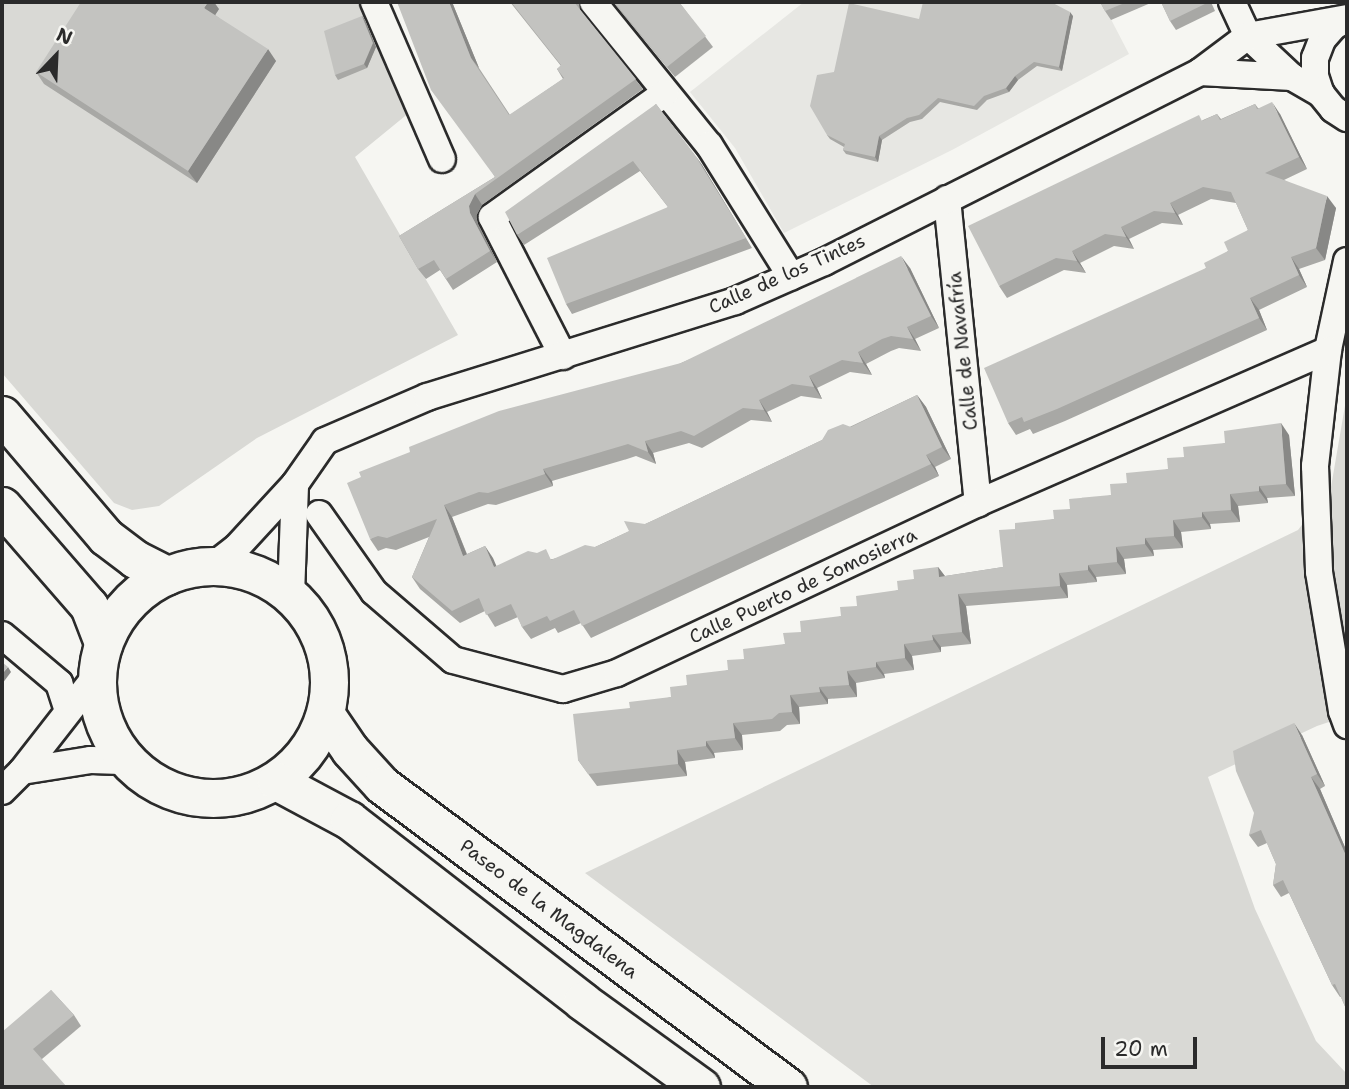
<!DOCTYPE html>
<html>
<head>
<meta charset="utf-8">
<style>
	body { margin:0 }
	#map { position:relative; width:1349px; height:1089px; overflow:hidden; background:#f6f6f2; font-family:"Shantell Sans",sans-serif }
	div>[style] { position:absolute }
	.built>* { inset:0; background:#e7e7e3 }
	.green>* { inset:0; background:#d9d9d5 }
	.roads { filter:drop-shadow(2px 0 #2b2b2b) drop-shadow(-2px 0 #2b2b2b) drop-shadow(0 2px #2b2b2b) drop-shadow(0 -2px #2b2b2b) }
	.minor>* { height:26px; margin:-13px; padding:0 13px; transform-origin:13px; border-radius:13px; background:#f6f6f2 }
	.secondary>* { height:37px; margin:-18.5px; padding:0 18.5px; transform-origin:18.5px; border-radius:18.5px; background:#f6f6f2 }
	.secondary>.ring { margin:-18.5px; padding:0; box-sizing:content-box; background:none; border:37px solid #f6f6f2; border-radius:50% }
	.wall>* { inset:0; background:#a8a8a5 }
	.shaded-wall>* { inset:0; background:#888886 }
	.building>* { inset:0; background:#c3c3c0 }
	span { translate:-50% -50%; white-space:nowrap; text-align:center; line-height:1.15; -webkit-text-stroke:6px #f6f6f2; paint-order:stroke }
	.street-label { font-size:19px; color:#2b2b2b }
	.frame { position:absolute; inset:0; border:4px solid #2b2b2b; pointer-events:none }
	.north { position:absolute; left:21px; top:21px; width:70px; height:70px; -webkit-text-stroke:5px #f6f6f2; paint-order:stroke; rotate:23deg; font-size:19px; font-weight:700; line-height:28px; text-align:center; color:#2b2b2b }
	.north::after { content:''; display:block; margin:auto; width:24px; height:32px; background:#2b2b2b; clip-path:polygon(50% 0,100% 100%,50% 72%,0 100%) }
	.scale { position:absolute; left:1101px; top:1037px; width:96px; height:32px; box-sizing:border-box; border:4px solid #2b2b2b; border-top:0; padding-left:9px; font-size:21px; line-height:24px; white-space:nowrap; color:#2b2b2b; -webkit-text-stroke:5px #f6f6f2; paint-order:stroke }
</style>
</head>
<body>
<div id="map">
	<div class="built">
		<div style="clip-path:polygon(804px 2px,1102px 2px,1129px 54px,952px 150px,784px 233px,735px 148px,690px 92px)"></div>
	</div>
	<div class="green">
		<div style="clip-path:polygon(2px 2px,360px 2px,410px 112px,355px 157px,458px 335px,257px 438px,159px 506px,132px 510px,114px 503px,2px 373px)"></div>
		<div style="clip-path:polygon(1347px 394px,1347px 716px,1317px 726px,1208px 777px,1255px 909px,1316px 1041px,1347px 1074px,1347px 1087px,874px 1087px,585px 873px,1298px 530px,1331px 487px)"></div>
	</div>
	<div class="roads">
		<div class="minor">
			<div style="left:374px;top:2px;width:171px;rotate:66.6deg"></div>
			<div style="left:593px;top:2px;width:184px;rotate:51deg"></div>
			<div style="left:709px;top:145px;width:155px;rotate:58deg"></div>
			<div style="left:1232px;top:2px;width:38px;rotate:65deg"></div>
			<div style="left:1248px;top:36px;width:60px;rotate:43deg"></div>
			<div style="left:1347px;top:19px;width:15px;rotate:152deg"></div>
			<div style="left:1334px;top:26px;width:18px;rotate:131deg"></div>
			<div style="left:1322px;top:40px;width:19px;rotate:111deg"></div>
			<div style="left:1315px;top:58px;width:18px;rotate:90deg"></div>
			<div style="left:1315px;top:76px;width:19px;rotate:72deg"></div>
			<div style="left:1321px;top:94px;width:19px;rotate:51deg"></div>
			<div style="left:1333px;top:109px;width:17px;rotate:33deg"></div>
			<div style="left:1200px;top:72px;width:92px;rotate:3.1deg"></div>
			<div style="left:1292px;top:77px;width:34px;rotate:30deg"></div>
			<div style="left:947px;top:199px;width:306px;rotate:84.2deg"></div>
			<div style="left:1347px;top:261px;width:91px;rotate:102.1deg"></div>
			<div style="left:1328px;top:350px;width:117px;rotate:96.4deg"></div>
			<div style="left:1315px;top:466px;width:106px;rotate:87.8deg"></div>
			<div style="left:1319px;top:572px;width:141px;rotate:80.6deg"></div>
			<div style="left:1342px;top:711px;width:15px;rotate:70deg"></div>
			<div style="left:563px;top:356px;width:156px;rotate:-117.1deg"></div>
			<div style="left:492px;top:217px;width:213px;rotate:-35.6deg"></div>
			<div style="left:319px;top:514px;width:95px;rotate:54.8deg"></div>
			<div style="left:374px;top:592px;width:104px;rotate:40.7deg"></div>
			<div style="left:453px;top:660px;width:114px;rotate:14.8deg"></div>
			<div style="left:563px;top:689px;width:56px;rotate:-16.5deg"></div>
			<div style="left:617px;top:673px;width:399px;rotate:-25.2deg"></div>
			<div style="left:978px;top:503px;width:382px;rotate:-23.6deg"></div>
			<div style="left:214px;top:565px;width:29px;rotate:-38deg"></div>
			<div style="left:237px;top:547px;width:86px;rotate:-47.4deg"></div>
			<div style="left:295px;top:484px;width:52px;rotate:-55.1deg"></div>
			<div style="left:325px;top:441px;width:111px;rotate:-23.3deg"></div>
			<div style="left:427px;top:397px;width:323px;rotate:-17.3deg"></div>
			<div style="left:735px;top:301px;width:97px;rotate:-23.7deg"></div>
			<div style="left:824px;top:262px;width:421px;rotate:-26.8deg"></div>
			<div style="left:1200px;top:72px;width:60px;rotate:-36.9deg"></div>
			<div style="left:1248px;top:36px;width:101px;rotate:-10.3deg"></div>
			<div style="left:291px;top:595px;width:111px;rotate:-87.9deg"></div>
			<div style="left:2px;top:635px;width:75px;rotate:40.1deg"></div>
			<div style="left:59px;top:683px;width:28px;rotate:72deg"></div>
			<div style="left:22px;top:771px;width:70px;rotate:-9.1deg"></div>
			<div style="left:91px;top:760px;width:37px;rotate:2deg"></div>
			<div style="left:2px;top:791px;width:28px;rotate:-45deg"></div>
			<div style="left:22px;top:771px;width:122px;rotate:-52deg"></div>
		</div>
		<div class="secondary">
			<div style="left:2px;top:415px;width:160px;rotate:49.6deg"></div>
			<div style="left:106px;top:537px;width:36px;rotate:37deg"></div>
			<div style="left:135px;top:559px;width:36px;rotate:27deg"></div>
			<div style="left:2px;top:506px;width:133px;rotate:49deg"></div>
			<div style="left:89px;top:606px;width:40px;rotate:69deg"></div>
			<div class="ring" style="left:97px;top:566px;width:195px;height:195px"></div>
			<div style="left:326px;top:715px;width:42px;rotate:55.6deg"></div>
			<div style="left:350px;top:750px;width:47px;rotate:47.6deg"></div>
			<div style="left:382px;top:785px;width:506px;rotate:36.64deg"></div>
			<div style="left:276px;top:781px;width:83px;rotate:28.1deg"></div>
			<div style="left:349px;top:820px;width:295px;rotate:37.8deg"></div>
			<div style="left:582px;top:1001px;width:147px;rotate:35.9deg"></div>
		</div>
	</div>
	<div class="wall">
		<div style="clip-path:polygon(397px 2px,452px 2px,479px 68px,510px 115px,563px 79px,557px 69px,561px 66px,510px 2px,579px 2px,580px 10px,643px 89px,482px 205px,476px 216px,478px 224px,497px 262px,453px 290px,440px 270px,426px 279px,418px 269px,399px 236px,495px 177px)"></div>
		<div style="clip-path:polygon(613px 2px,679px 2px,713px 47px,675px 77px)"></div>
		<div style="clip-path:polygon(1100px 2px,1153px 2px,1111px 20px,1105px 11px)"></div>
		<div style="clip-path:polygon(1161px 2px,1211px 2px,1215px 11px,1176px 30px,1170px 21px)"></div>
		<div style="clip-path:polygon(219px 9px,215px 15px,276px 61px,197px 183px,44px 84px,36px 72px)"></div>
		<div style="clip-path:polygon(362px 16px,365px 20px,376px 47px,367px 68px,338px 80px,335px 75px)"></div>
		<div style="clip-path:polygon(1073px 16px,1062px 71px,1037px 66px,1018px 80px,1009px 92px,987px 100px,977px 110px,940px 102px,922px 119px,910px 122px,882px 140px,878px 162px,846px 154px,843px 150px,844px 147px,830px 139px,827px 135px,834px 72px,919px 19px)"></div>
		<div style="clip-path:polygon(656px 104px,702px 165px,752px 248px,572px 314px,566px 304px,668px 207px,640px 171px,524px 245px,517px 235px)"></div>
		<div style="clip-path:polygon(1255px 104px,1258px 108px,1280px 114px,1307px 169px,1284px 180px,1336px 208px,1325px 260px,1299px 269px,1307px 287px,1259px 310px,1267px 330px,1065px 421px,1033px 434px,1030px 429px,1016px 435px,1008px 423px,1206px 268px,1228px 251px,1248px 230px,1236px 203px,1211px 199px,1178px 215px,1183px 225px,1162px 223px,1129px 239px,1134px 249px,1114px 246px,1080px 263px,1086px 273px,1064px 270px,1007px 298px,999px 286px,1203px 120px,1217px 114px,1221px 119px)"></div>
		<div style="clip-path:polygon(910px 268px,939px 328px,915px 339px,921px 351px,899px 348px,891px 351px,866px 364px,872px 375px,850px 372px,817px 388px,822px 399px,801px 396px,767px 412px,772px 422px,751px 420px,702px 448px,689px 443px,653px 453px,656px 464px,636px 456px,627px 459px,552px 481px,553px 486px,496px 505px,488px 504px,452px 517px,467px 554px,485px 546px,496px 566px,553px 559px,595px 547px,654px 520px,917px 395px,926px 407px,951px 459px,935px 467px,939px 476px,591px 638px,581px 623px,558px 633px,555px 628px,531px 639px,522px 627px,518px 617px,495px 627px,485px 611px,460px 623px,420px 589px,412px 577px,429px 537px,396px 550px,386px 548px,378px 551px,370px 539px,681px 363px)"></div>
		<div style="clip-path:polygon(1289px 435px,1295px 496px,1267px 498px,1268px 503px,1238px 506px,1240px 522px,1210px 524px,1211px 529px,1181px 532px,1183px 548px,1153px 550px,1154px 556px,1124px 559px,1126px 574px,1096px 577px,1097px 582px,1067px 585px,1068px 598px,966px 606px,971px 644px,941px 647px,941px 652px,912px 656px,914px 670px,884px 674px,885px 678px,856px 683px,857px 697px,828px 699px,828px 704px,799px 707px,800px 724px,787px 725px,780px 731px,742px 735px,743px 750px,714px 753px,715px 758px,685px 762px,687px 776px,597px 786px,578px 760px,630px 708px,671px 697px,687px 685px,728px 670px,744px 659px,785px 644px,801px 632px,841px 616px,857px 606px,898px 590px,914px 579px,938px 567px,945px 576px,1003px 567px,1015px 529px,1054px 519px,1070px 509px,1111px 495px,1127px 483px,1168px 469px,1184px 457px,1225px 443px)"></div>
		<div style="clip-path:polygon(1302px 735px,1325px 786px,1320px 789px,1347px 852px,1347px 1011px,1341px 997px,1340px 997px,1332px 985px,1289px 893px,1281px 897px,1273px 885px,1276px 864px,1267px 843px,1258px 847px,1249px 835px)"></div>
		<div style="clip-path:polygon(51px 990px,74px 1015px,81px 1026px,42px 1059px,2px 1087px)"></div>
	</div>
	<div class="shaded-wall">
		<div style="clip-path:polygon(208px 2px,214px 2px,219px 9px,212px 20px,204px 8px)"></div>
		<div style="clip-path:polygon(449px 2px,452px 2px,479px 68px,471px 58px)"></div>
		<div style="clip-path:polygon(1070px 12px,1073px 16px,1062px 71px,1059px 67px)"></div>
		<div style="clip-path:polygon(362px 16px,365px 20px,376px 47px,367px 68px,364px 64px)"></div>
		<div style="clip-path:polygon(268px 49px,276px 61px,197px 183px,188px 171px)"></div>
		<div style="clip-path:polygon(1015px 76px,1018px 80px,1009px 92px,1006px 88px)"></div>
		<div style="clip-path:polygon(1272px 102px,1280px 114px,1307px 169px,1299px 157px)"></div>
		<div style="clip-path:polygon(879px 136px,882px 140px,878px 162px,875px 157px)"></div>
		<div style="clip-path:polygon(695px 155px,702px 165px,752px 248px,746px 238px)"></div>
		<div style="clip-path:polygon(475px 194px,482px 205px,476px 216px,478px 224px,497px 262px,490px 251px,470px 213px,469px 206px)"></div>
		<div style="clip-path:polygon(1327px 196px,1336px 208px,1325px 260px,1316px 248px)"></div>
		<div style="clip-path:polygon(1170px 203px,1178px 215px,1183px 225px,1175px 213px)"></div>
		<div style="clip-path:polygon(1121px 227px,1129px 239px,1134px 249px,1126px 237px)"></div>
		<div style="clip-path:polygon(1072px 251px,1080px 263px,1086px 273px,1077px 261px)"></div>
		<div style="clip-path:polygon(901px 256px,910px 268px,939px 328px,931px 316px)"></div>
		<div style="clip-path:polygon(1291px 257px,1299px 269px,1307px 287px,1299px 275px)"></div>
		<div style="clip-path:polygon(1250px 298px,1259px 310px,1267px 330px,1259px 318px)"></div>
		<div style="clip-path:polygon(907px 327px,915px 339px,921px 351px,913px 339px)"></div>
		<div style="clip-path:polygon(858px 352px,866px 364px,872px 375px,863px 363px)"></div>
		<div style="clip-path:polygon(809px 376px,817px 388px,822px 399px,814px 387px)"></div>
		<div style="clip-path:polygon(917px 395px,926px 407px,951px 459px,942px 447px)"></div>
		<div style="clip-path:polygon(759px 400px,767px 412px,772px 422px,764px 410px)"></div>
		<div style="clip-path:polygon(1281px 423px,1289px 435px,1295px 496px,1286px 484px)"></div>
		<div style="clip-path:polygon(645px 441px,653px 453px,656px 464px,648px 452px)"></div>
		<div style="clip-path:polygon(926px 455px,935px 467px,939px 476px,931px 464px)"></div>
		<div style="clip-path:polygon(543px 469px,552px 481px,553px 486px,545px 474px)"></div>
		<div style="clip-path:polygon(1259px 486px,1267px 498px,1268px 503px,1259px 491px)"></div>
		<div style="clip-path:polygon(1230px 494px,1238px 506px,1240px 522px,1231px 510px)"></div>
		<div style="clip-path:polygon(444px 505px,452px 517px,472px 568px,463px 556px)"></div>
		<div style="clip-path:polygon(1202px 512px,1210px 524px,1211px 529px,1202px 517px)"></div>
		<div style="clip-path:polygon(1173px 520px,1181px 532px,1183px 548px,1174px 536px)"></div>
		<div style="clip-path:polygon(1145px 538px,1153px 550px,1154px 556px,1145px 544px)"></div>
		<div style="clip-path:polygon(485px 546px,493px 558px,502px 579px,494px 567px)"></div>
		<div style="clip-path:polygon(1116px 547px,1124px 559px,1126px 574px,1117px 562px)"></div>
		<div style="clip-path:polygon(1088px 565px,1096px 577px,1097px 582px,1088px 570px)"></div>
		<div style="clip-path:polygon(938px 567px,947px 579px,939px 577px)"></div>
		<div style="clip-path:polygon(1059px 573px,1067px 585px,1068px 598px,1060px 586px)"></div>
		<div style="clip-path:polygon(958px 594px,966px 606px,971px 644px,962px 632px)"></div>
		<div style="clip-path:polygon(932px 635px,941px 647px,941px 652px,933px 640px)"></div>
		<div style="clip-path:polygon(904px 644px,912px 656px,914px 670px,905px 658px)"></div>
		<div style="clip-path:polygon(876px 662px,884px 674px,885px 678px,876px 667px)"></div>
		<div style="clip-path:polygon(8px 667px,11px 672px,2px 684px,2px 674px)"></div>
		<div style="clip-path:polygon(847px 671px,856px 683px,857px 697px,849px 685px)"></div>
		<div style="clip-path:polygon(819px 687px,828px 699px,828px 704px,820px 692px)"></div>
		<div style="clip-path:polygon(790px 695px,799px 707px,800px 724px,792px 712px)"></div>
		<div style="clip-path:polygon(733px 723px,742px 735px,743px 750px,735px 738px)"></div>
		<div style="clip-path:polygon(1294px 723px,1302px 735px,1325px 786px,1317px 774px)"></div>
		<div style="clip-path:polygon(706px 741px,714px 753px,715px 758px,706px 746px)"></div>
		<div style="clip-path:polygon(677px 750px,685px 762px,687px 776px,678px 764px)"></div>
		<div style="clip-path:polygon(1311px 777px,1320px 789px,1347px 852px,1347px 858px)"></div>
	</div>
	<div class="building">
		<div style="clip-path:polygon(81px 2px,208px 2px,204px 8px,268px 49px,188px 171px,36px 72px)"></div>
		<div style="clip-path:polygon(397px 2px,449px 2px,471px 58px,509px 115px,564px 78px,557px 69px,561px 65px,511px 2px,574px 2px,636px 79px,475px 194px,469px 206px,470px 213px,490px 251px,446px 279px,434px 260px,418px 269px,399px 236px,495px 177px,431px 90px)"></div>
		<div style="clip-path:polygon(614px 2px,679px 2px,706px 36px,667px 67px)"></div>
		<div style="clip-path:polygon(923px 2px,1051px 2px,1070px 12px,1059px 67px,1034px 62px,1015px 76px,1006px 88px,984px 96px,974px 106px,938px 98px,919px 115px,907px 118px,879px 136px,875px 157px,843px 150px,845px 144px,827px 135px,810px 106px,817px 75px,834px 72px,849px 3px,919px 19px)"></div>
		<div style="clip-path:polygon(1100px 2px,1127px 2px,1105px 11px)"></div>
		<div style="clip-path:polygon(1161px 2px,1209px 2px,1170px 21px)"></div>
		<div style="clip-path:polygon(362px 16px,373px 43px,364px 64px,335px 75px,324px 31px)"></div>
		<div style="clip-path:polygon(1272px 102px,1299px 157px,1265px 173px,1327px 196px,1316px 248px,1291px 257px,1299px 275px,1250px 298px,1259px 318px,1057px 409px,1024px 422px,1022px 417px,1008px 423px,984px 368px,1206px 268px,1204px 263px,1228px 251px,1224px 242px,1248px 230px,1231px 192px,1203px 187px,1170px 203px,1175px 213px,1154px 211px,1121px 227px,1126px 237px,1105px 234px,1072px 251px,1077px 261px,1056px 258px,999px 286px,968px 226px,1199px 115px,1202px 121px,1217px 114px,1220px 120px,1255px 104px,1257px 109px)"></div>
		<div style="clip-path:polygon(656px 104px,695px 155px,746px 238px,566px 304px,547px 258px,668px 207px,633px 161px,517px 235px,505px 212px)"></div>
		<div style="clip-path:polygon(901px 256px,931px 316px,907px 327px,913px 339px,891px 336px,882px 339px,858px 352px,863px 363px,842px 360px,809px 376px,814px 387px,792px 384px,759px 400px,764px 410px,743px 408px,694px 436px,681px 431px,645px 441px,648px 452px,628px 444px,618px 447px,543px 469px,545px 474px,488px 493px,479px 492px,444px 505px,463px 556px,485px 546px,494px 567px,528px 551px,537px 553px,546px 549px,551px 560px,585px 545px,595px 547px,604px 543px,629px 531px,624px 521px,645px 524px,654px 520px,822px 440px,828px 430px,843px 424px,851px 427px,917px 395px,942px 447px,926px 455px,931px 464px,582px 626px,574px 610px,550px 621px,547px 616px,522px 627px,511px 604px,486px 615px,479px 598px,452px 611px,412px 577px,437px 519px,387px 538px,378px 536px,370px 539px,347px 483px,361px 477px,359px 472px,410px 452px,409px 447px,499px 411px,681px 363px)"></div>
		<div style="clip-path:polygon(1281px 423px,1286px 484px,1259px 486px,1259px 491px,1230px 494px,1231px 510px,1202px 512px,1202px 517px,1173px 520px,1174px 536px,1145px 538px,1145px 544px,1116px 547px,1117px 562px,1088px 565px,1088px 570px,1059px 573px,1060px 586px,958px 594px,962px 632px,932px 635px,933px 640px,904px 644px,905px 658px,876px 662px,876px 667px,847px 671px,849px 685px,819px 687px,820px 692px,790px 695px,792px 712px,779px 713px,772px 719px,733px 723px,735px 738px,706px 741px,706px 746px,677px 750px,678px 764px,588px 774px,578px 760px,573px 714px,630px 708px,629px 702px,671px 697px,670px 687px,687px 685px,686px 675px,728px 670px,727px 660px,744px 659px,743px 649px,785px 644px,783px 633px,801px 632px,800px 621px,841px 616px,840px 607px,857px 606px,856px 596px,898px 590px,897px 581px,914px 579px,913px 570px,938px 567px,939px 577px,1003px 567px,999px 530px,1015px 529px,1015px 523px,1054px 519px,1053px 510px,1070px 509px,1069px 499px,1111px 495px,1110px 484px,1127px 483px,1126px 473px,1168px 469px,1167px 458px,1184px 457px,1183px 447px,1225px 443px,1224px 431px)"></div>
		<div style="clip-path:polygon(2px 662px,8px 667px,2px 674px)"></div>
		<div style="clip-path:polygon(1294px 723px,1317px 774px,1311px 777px,1347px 858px,1347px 1011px,1335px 984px,1332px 985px,1283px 880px,1273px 885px,1276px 864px,1261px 830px,1249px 835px,1254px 813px,1236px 771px,1233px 751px)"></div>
		<div style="clip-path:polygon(51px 990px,74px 1015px,33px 1049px,67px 1087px,2px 1087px,2px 1032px)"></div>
	</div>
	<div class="street-label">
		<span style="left:787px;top:274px;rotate:-24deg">Calle de los Tintes</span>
		<span style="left:963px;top:351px;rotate:-96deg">Calle de Navafría</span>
		<span style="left:803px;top:586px;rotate:-25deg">Calle Puerto de Somosierra</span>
		<span style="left:549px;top:909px;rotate:37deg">Paseo de la Magdalena</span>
	</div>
	<div class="frame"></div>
	<div class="north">N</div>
	<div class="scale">20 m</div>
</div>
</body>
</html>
